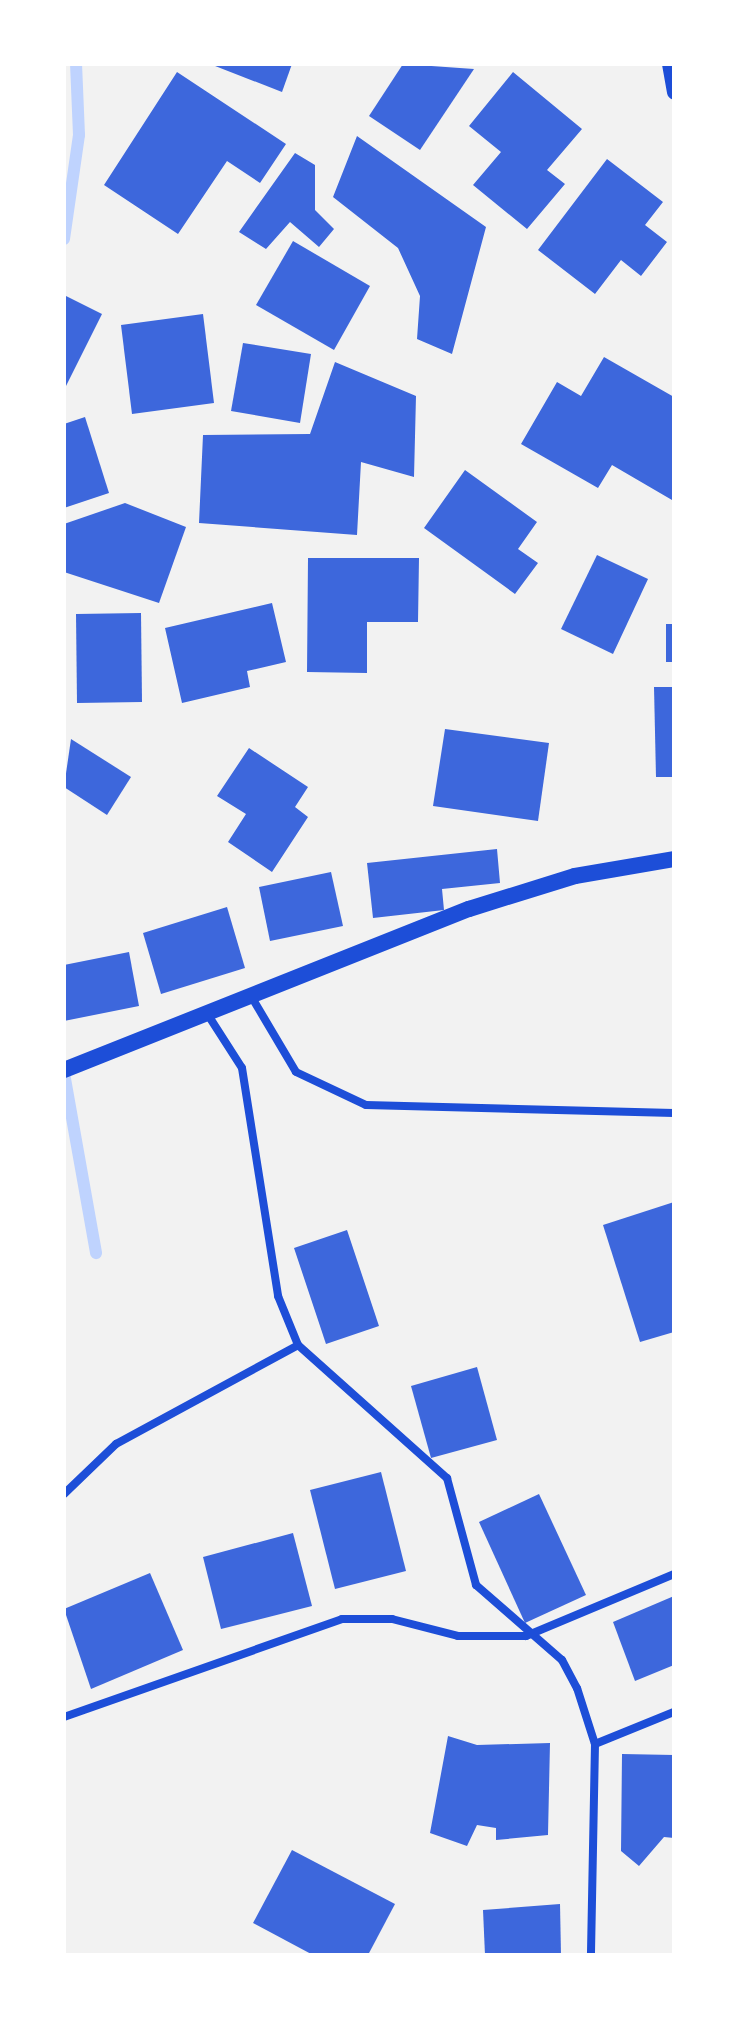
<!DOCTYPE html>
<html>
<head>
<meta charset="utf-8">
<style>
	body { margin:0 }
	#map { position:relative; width:738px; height:2019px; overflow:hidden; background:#f2f2f2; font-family:Montserrat,sans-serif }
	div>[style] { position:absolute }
	.stream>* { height:12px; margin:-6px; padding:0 6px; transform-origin:6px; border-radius:6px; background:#bfd3fe }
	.building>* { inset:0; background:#3d67dc }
	.minor>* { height:8px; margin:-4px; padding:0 4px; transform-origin:4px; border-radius:4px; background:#1d4ed8 }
	.tertiary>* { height:14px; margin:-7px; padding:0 7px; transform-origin:7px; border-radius:7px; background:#1d4ed8 }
	.secondary>* { height:16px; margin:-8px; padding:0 8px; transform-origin:8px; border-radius:8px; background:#1d4ed8 }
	span { translate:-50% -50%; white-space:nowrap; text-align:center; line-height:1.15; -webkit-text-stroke:6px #fff; paint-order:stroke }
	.frame { position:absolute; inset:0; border:66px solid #fff; pointer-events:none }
</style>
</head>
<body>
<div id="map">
	<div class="stream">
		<div style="left:64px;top:239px;width:105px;rotate:-81.8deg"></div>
		<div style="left:79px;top:135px;width:71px;rotate:-92.4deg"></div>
		<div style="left:64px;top:1073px;width:183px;rotate:79.9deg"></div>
	</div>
	<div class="building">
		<div style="clip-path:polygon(210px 64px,292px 64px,282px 92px)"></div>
		<div style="clip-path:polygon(403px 64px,474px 69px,420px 150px,369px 116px)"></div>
		<div style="clip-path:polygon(177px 72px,286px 144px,260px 183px,227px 161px,178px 234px,104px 185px)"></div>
		<div style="clip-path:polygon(513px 72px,582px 129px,547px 170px,565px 184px,527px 229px,473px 185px,501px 152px,469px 126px)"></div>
		<div style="clip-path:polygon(357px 136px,486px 227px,452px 354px,417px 339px,420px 296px,398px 248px,333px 197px)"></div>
		<div style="clip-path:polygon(295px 153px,315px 165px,315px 210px,334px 229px,319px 247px,290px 222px,266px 249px,239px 232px)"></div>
		<div style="clip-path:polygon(607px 159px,663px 202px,645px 225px,667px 242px,641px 276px,621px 260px,595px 294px,538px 250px)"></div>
		<div style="clip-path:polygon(293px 241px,370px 286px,334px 350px,256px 305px)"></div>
		<div style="clip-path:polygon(64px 295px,102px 314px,64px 390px)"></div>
		<div style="clip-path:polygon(203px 314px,214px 403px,132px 414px,121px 325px)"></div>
		<div style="clip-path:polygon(243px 343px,311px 354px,300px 423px,231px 411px)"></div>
		<div style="clip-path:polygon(604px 357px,674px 397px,672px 500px,612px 465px,598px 488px,521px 444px,557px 382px,581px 396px)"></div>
		<div style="clip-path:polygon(335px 362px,416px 396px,414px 477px,361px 462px,357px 535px,199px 523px,203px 435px,310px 434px)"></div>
		<div style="clip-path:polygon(85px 417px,109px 493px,64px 508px,64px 424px)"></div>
		<div style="clip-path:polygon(465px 470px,537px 522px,518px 549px,538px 563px,515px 594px,424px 528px)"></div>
		<div style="clip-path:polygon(125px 503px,186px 527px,159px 603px,64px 572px,64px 524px)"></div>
		<div style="clip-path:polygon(597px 555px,648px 579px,613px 654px,561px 629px)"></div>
		<div style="clip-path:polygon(308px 558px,419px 558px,418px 622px,367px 622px,367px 673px,307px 672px)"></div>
		<div style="clip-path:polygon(272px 603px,286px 662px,247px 671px,250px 687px,182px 703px,165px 628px)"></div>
		<div style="clip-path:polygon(141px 613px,142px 702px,77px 703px,76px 614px)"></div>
		<div style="clip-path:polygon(666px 624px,674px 624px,674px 662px,666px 662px)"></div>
		<div style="clip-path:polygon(654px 687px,674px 687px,674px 777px,656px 777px)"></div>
		<div style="clip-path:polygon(445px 729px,549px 743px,538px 821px,433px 806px)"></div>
		<div style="clip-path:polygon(71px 739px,131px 777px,107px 815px,64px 787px)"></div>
		<div style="clip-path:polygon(249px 748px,308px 787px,295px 807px,308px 817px,272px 872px,228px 842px,246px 814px,217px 796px)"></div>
		<div style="clip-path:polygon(497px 849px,500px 883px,442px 889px,444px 910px,373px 918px,367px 863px)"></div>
		<div style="clip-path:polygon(331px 872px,343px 926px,270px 941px,259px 887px)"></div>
		<div style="clip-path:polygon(227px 907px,245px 968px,161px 994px,143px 933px)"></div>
		<div style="clip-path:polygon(129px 952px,139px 1006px,64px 1021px,64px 965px)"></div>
		<div style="clip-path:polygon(674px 1202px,674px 1332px,640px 1342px,603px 1225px)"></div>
		<div style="clip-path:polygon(347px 1230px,379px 1326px,326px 1344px,294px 1248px)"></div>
		<div style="clip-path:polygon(477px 1367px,497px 1440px,431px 1458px,411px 1386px)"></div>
		<div style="clip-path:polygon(381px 1472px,406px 1571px,335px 1589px,310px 1490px)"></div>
		<div style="clip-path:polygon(539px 1494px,586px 1595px,525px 1623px,479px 1522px)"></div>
		<div style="clip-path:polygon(293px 1533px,312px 1606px,221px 1629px,203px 1557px)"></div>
		<div style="clip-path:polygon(150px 1573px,183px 1650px,91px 1689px,64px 1609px)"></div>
		<div style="clip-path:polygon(674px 1596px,674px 1665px,635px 1681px,613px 1622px)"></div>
		<div style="clip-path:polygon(448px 1736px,477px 1745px,550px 1743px,548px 1835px,496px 1840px,496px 1828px,477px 1825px,467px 1846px,430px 1833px)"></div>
		<div style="clip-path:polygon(622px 1754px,674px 1755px,674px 1838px,664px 1837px,639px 1866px,621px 1851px)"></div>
		<div style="clip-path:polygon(292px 1850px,395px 1904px,368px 1955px,313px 1955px,253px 1923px)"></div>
		<div style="clip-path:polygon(560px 1904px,561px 1955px,485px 1955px,483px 1910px)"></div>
	</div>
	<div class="minor">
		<div style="left:254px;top:1001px;width:82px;rotate:59.4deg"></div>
		<div style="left:296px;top:1072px;width:77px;rotate:25.2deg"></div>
		<div style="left:366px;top:1105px;width:308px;rotate:1.5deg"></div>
		<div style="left:210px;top:1018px;width:59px;rotate:57.4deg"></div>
		<div style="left:242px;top:1068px;width:231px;rotate:81deg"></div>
		<div style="left:278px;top:1296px;width:53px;rotate:67.8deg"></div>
		<div style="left:298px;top:1345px;width:200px;rotate:41.8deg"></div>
		<div style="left:447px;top:1478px;width:111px;rotate:74.8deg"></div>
		<div style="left:476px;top:1585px;width:114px;rotate:41.1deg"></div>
		<div style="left:562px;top:1660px;width:32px;rotate:62deg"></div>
		<div style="left:577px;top:1688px;width:59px;rotate:72.2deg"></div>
		<div style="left:595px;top:1744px;width:211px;rotate:91.1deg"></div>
		<div style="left:64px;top:1494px;width:72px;rotate:-43.9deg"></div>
		<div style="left:116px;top:1444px;width:207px;rotate:-28.5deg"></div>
		<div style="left:64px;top:1717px;width:295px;rotate:-19.4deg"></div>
		<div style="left:342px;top:1619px;width:50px"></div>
		<div style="left:392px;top:1619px;width:68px;rotate:14.4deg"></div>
		<div style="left:458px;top:1636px;width:68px"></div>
		<div style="left:526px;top:1636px;width:160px;rotate:-22.7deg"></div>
		<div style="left:595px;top:1744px;width:85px;rotate:-22.1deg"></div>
	</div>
	<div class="tertiary">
		<div style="left:669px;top:64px;width:29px;rotate:80deg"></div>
	</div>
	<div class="secondary">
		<div style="left:64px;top:1070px;width:436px;rotate:-21.7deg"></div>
		<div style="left:469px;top:909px;width:111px;rotate:-17.3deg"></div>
		<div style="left:575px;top:876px;width:100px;rotate:-9.7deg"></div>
	</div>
	<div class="frame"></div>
</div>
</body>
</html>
